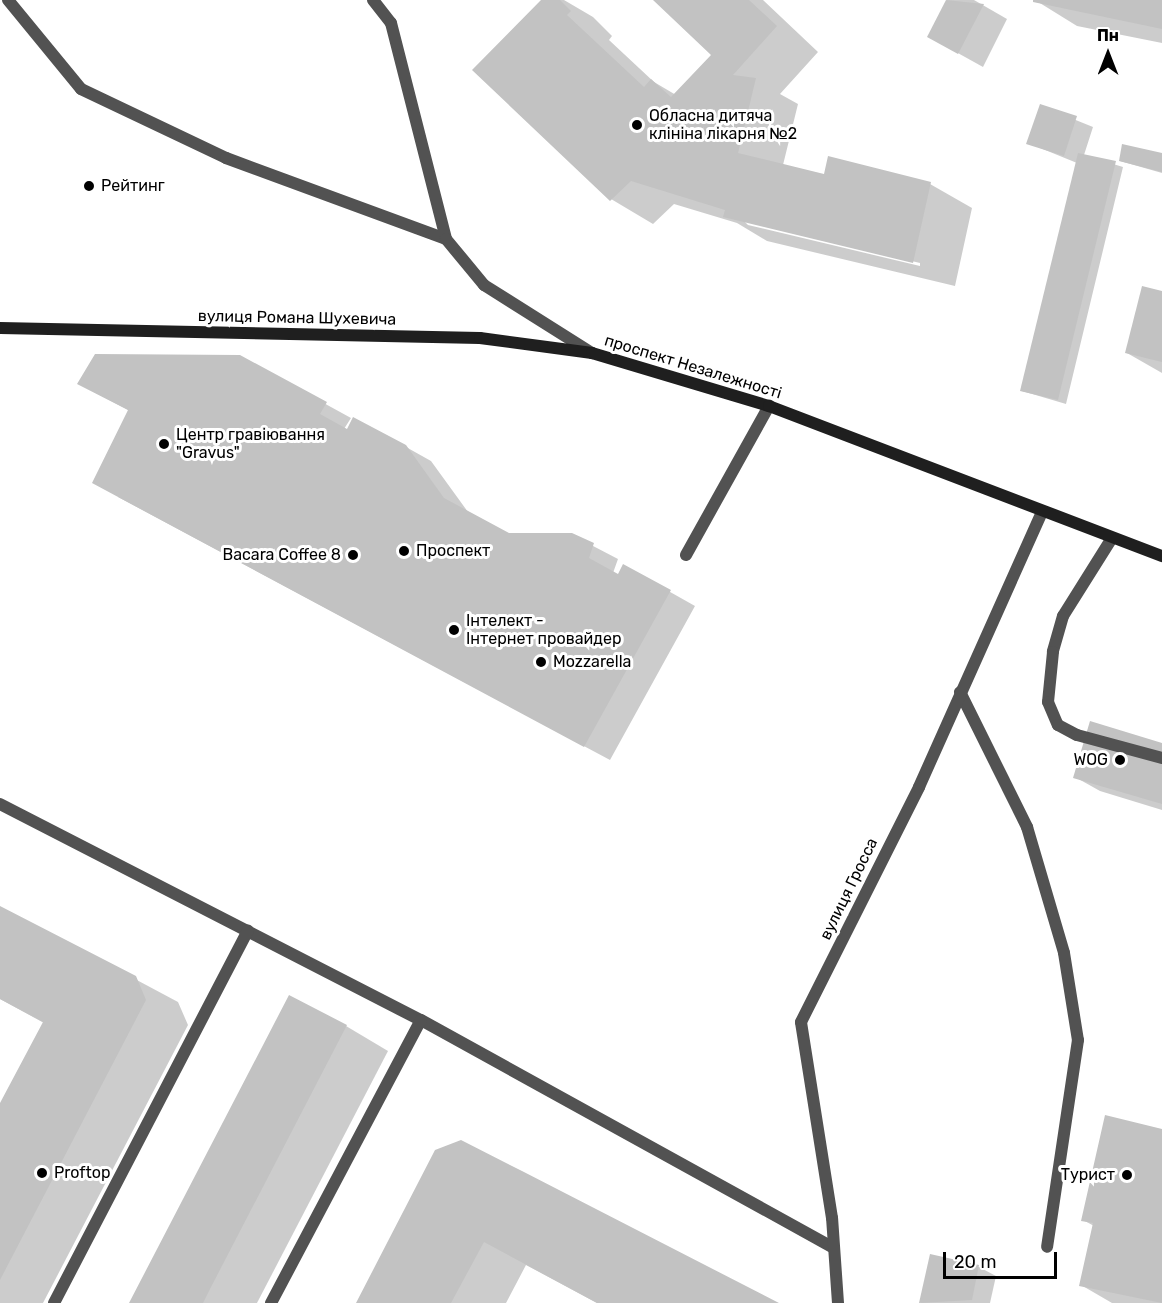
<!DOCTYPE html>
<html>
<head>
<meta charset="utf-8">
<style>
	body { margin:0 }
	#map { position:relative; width:1162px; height:1303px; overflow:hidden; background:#fff; font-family:Rubik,sans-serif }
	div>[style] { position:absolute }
	.shadow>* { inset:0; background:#0003 }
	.building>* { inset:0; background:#c2c2c2 }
	.lane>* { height:12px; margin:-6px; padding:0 6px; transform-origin:6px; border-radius:6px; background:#525252 }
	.street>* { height:12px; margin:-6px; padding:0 6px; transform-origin:6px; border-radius:6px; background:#525252 }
	.secondary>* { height:12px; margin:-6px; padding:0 6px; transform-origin:6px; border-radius:6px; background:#1f1f1f }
	.dots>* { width:16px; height:16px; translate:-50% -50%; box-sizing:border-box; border:3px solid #fff; border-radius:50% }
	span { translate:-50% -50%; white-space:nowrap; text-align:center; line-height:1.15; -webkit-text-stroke:6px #fff; paint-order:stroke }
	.poi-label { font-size:16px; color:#000 }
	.left { translate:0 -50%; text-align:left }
	.right { translate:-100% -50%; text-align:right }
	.street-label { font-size:16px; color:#000 }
	.north { position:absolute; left:1078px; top:24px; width:60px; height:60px; -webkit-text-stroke:4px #fff; paint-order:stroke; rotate:0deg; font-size:16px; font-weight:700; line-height:24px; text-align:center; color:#000 }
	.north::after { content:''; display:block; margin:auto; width:21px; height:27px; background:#000; clip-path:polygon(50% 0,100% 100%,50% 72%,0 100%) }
	.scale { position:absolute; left:943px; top:1252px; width:114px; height:27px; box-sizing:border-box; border:3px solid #000; border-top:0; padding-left:8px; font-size:18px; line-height:21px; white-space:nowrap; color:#000; -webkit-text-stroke:4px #fff; paint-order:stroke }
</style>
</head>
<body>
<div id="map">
	<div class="shadow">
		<div style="clip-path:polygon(evenodd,543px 0,564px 0,593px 17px,612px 36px,609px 40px,654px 82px,676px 95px,713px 55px,655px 0,763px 0,818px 52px,780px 94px,798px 104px,783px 165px,825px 176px,930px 184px,972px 208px,955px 286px,767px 241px,737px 223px,674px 204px,653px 224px,611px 199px,543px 0,744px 221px,920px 263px,920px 266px,748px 225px,744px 221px)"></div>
		<div style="clip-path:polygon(947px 0,974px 0,1007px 19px,983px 67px,929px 37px)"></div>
		<div style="clip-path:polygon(1035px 0,1162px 0,1162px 43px,1077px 26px)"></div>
		<div style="clip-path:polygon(1041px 106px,1093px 127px,1084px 155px,1123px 167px,1066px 404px,1022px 391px,1077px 163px,1028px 143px)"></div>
		<div style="clip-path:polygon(1162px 155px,1162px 173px,1120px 161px)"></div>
		<div style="clip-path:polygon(1162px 292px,1162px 373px,1127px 353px)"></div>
		<div style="clip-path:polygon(240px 357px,351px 418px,344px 429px,406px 447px,431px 461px,468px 512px,509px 534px,572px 535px,618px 559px,613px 573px,619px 576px,624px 566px,695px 606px,610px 760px,118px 497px,130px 411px,79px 384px)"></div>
		<div style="clip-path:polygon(1162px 745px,1162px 810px,1100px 791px,1075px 777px)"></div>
		<div style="clip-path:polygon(0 907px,178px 1002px,188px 1025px,43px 1303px,0 1303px,0 1106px,44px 1023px,0 999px)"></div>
		<div style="clip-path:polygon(346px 1026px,388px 1051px,257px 1303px,131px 1303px)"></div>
		<div style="clip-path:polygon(1162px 1130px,1162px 1303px,1112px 1303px,1081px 1285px,1094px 1226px,1083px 1220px)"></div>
		<div style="clip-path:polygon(436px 1151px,776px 1303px,597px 1303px,526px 1265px,506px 1303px,358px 1303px)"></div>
		<div style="clip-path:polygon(931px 1256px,979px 1267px,996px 1276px,990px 1303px,921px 1303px)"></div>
	</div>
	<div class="building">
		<div style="clip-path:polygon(541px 0,560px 0,571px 11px,567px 15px,644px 87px,651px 79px,671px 97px,711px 55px,653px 0,749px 0,777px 26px,733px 75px,756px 78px,738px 153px,824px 174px,828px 156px,931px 182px,913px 263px,723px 217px,725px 210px,631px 181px,610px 201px,472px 70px)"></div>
		<div style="clip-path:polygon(946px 0,984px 4px,958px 54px,927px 37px)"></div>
		<div style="clip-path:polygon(1033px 0,1162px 0,1162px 29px,1033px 2px)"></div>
		<div style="clip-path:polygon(1040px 104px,1077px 116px,1064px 156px,1026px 144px)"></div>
		<div style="clip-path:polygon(1122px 144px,1162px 153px,1162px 172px,1119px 161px)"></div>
		<div style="clip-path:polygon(1078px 153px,1116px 161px,1058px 400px,1020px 391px)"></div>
		<div style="clip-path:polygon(1142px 286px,1162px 291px,1162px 362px,1125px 353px)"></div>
		<div style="clip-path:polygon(95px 354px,240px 355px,327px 402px,320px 414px,347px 429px,353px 417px,406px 445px,444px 498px,509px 533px,572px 533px,594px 543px,589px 558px,618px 574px,623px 564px,671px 590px,584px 747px,92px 483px,128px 410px,77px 384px)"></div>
		<div style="clip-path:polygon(1090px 721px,1162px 743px,1162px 804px,1073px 778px)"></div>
		<div style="clip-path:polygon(0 906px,136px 976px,146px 1000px,0 1280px,0 1103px,43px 1022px,0 999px)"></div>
		<div style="clip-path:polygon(289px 995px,347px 1025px,210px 1289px,203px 1303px,129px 1303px)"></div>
		<div style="clip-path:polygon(1105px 1115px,1162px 1129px,1162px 1303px,1079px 1286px,1093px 1223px,1081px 1221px)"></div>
		<div style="clip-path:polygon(461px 1140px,522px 1171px,779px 1303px,597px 1303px,484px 1242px,451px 1303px,356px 1303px,435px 1150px)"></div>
		<div style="clip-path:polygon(930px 1254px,979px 1265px,972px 1300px,919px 1303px)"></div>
	</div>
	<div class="lane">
		<div style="left:8px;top:0;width:115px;rotate:50.6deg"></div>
		<div style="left:81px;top:89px;width:161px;rotate:25.4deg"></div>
		<div style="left:226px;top:158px;width:234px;rotate:20.2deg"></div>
		<div style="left:1112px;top:538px;width:92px;rotate:122.1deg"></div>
		<div style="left:1063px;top:616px;width:37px;rotate:106deg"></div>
		<div style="left:1053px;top:652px;width:50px;rotate:95.7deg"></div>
		<div style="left:1048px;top:702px;width:25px;rotate:67deg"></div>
		<div style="left:1058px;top:725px;width:21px;rotate:28deg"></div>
		<div style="left:1077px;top:735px;width:88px;rotate:15.1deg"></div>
		<div style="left:686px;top:555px;width:171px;rotate:-60.9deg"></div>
		<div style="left:960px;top:692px;width:151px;rotate:63.6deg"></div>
		<div style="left:1027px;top:827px;width:131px;rotate:73.6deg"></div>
		<div style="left:1064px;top:953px;width:88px;rotate:80.9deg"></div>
		<div style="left:1078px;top:1040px;width:209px;rotate:98.5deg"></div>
		<div style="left:0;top:804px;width:473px;rotate:27.2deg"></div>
		<div style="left:421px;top:1020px;width:470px;rotate:28.9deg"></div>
		<div style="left:54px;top:1303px;width:420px;rotate:-62.5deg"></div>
		<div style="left:271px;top:1303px;width:320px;rotate:-62.1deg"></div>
	</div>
	<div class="street">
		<div style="left:373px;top:0;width:29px;rotate:52deg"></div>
		<div style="left:391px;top:23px;width:223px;rotate:75.7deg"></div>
		<div style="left:446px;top:239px;width:60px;rotate:50.4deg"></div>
		<div style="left:484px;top:285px;width:128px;rotate:32.2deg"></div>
		<div style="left:838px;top:1303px;width:85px;rotate:-94deg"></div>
		<div style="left:832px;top:1218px;width:198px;rotate:-99deg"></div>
		<div style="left:801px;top:1022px;width:263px;rotate:-63.3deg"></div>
		<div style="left:919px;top:787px;width:301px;rotate:-65.9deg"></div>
	</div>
	<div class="secondary">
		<div style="left:0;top:328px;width:480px;rotate:1.2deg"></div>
		<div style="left:480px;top:338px;width:113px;rotate:7.6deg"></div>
		<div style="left:592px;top:353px;width:185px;rotate:16.7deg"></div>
		<div style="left:769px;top:406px;width:421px;rotate:20.9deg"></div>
	</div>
	<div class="dots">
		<div style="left:637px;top:125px;background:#000"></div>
		<div style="left:89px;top:186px;background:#000"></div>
		<div style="left:164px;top:444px;background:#000"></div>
		<div style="left:404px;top:551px;background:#000"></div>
		<div style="left:353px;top:555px;background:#000"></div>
		<div style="left:454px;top:630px;background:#000"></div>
		<div style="left:541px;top:662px;background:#000"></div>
		<div style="left:1120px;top:760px;background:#000"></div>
		<div style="left:42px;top:1173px;background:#000"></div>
		<div style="left:1127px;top:1175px;background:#000"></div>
	</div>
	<div class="poi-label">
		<span class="left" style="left:649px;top:125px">Обласна дитяча<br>клініна лікарня №2</span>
		<span class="left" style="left:101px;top:186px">Рейтинг</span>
		<span class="left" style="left:176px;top:444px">Центр гравіювання<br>"Gravus"</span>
		<span class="left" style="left:416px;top:551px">Проспект</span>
		<span class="right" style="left:341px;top:555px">Bacara Coffee 8</span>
		<span class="left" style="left:466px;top:630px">Інтелект -<br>Інтернет провайдер</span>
		<span class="left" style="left:553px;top:662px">Mozzarella</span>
		<span class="right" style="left:1108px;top:760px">WOG</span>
		<span class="left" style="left:54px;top:1173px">Proftop</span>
		<span class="right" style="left:1115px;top:1175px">Турист</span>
	</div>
	<div class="street-label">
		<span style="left:297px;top:318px;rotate:1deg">вулиця Романа Шухевича</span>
		<span style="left:693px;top:367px;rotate:17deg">проспект Незалежності</span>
		<span style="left:849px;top:889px;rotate:-64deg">вулиця Гросса</span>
	</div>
	<div class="north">Пн</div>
	<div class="scale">20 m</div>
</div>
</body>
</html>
